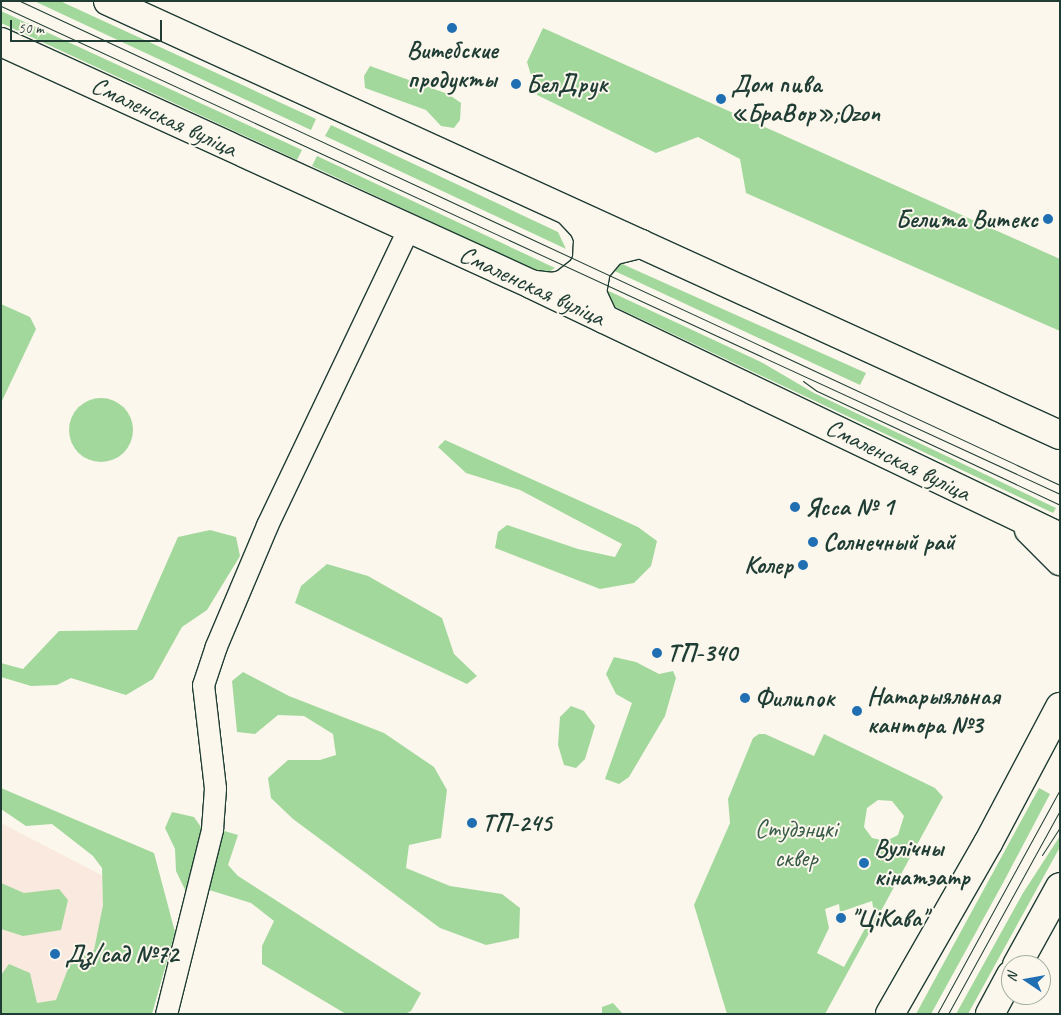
<!DOCTYPE html>
<html>
<head>
<meta charset="utf-8">
<style>
	body { margin:0 }
	#map { position:relative; width:1061px; height:1015px; overflow:hidden; background:#fbf7ec; font-family:Caveat,sans-serif }
	div>[style] { position:absolute }
	.built>* { inset:0; background:#fae9de }
	.green>* { inset:0; background:#a3d89c }
	.round { border-radius:50% }
	.roads { filter:drop-shadow(1px 0 #1f3d34) drop-shadow(-1px 0 #1f3d34) drop-shadow(0 1px #1f3d34) drop-shadow(0 -1px #1f3d34) }
	.street>* { height:21px; margin:-10.5px; padding:0 10.5px; transform-origin:10.5px; border-radius:10.5px; background:#fbf7ec }
	.primary>* { height:28px; margin:-14px; padding:0 14px; transform-origin:14px; border-radius:14px; background:#fbf7ec }
	.tram>* { height:1px; margin:-0.5px; padding:0 0.5px; transform-origin:0.5px; border-radius:0.5px; background:#1f3d34 }
	.dots>* { width:14px; height:14px; translate:-50% -50%; box-sizing:border-box; border:2px solid #fbf7ec; border-radius:50% }
	span { translate:-50% -50%; white-space:nowrap; text-align:center; line-height:1.15; -webkit-text-stroke:4px #fbf7ec; paint-order:stroke }
	.poi-label { font-size:25px; color:#1f3d34; font-weight:700 }
	.left { translate:0 -50%; text-align:left }
	.right { translate:-100% -50%; text-align:right }
	.street-label { font-size:25px; color:#1f3d34 }
	.park-label { font-size:25px; color:#395c49 }
	.frame { position:absolute; inset:0; border:2px solid #1f3d34; pointer-events:none }
	.north { position:absolute; left:1001px; top:955px; width:50px; height:50px; box-sizing:border-box; background:#fbf7ec; border:1px solid #a3ada2; border-radius:50%; rotate:282deg; font-size:14px; font-weight:700; line-height:20px; text-align:center; color:#1f3d34 }
	.north::after { content:''; display:block; margin:auto; width:18px; height:22px; background:#1f6fb2; clip-path:polygon(50% 0,100% 100%,50% 72%,0 100%) }
	.scale { position:absolute; left:10px; top:20px; width:152px; height:22px; box-sizing:border-box; border:2px solid #1f3d34; border-top:0; padding-left:6px; font-size:15px; line-height:18px; white-space:nowrap; color:#1f3d34; -webkit-text-stroke:4px #fbf7ec; paint-order:stroke }
</style>
</head>
<body>
<div id="map">
	<div class="built">
		<div style="clip-path:polygon(1px 823px,138px 894px,80px 1014px,1px 1014px)"></div>
	</div>
	<div class="green">
		<div style="clip-path:polygon(34px 1px,60px 1px,316px 119px,311px 130px)"></div>
		<div style="clip-path:polygon(1px 11px,302px 150px,297px 160px,1px 23px)"></div>
		<div style="clip-path:polygon(543px 28px,1060px 259px,1060px 331px,746px 193px,740px 159px,698px 137px,656px 153px,537px 95px,527px 62px)"></div>
		<div style="clip-path:polygon(370px 66px,448px 94px,461px 103px,460px 120px,454px 128px,441px 126px,426px 110px,365px 88px,364px 76px)"></div>
		<div style="clip-path:polygon(331px 125px,558px 232px,566px 249px,325px 136px)"></div>
		<div style="clip-path:polygon(317px 156px,555px 268px,547px 273px,536px 271px,312px 166px)"></div>
		<div style="clip-path:polygon(620px 263px,866px 373px,860px 385px,606px 267px)"></div>
		<div style="clip-path:polygon(598px 286px,761px 362px,814px 393px,1056px 508px,1053px 513px,607px 303px)"></div>
		<div style="clip-path:polygon(1px 304px,30px 317px,36px 329px,1px 403px)"></div>
		<div class="round" style="left:69px;top:398px;width:64px;height:64px"></div>
		<div style="clip-path:polygon(445px 440px,638px 527px,657px 541px,651px 566px,634px 583px,600px 589px,495px 548px,498px 532px,507px 525px,578px 549px,615px 557px,622px 544px,520px 490px,466px 473px,438px 447px)"></div>
		<div style="clip-path:polygon(210px 530px,236px 537px,240px 556px,207px 610px,182px 627px,153px 679px,126px 695px,71px 678px,57px 685px,31px 686px,1px 677px,1px 663px,23px 669px,59px 631px,137px 630px,178px 537px)"></div>
		<div style="clip-path:polygon(327px 564px,368px 576px,442px 618px,454px 654px,477px 676px,467px 684px,295px 603px,301px 586px)"></div>
		<div style="clip-path:polygon(614px 657px,636px 662px,659px 674px,673px 671px,676px 678px,665px 716px,629px 777px,619px 784px,605px 779px,632px 703px,616px 694px,606px 674px)"></div>
		<div style="clip-path:polygon(243px 672px,289px 696px,384px 733px,434px 767px,447px 790px,441px 838px,409px 845px,406px 868px,450px 886px,502px 894px,520px 908px,519px 938px,486px 945px,440px 928px,293px 819px,271px 798px,268px 778px,288px 760px,320px 760px,336px 755px,333px 734px,304px 716px,278px 715px,255px 734px,237px 732px,232px 681px)"></div>
		<div style="clip-path:polygon(571px 706px,584px 711px,595px 726px,585px 759px,576px 768px,564px 765px,558px 745px,560px 717px)"></div>
		<div style="clip-path:polygon(evenodd,759px 734px,765px 734px,814px 756px,824px 734px,935px 788px,943px 797px,825px 1014px,727px 1014px,694px 905px,730px 823px,728px 799px,753px 738px,759px 734px,878px 800px,892px 801px,904px 816px,898px 835px,886px 841px,872px 838px,864px 827px,867px 808px,878px 800px,759px 734px,872px 901px,874px 912px,844px 967px,817px 953px,829px 928px,825px 909px,839px 904px,840px 912px,872px 901px)"></div>
		<div style="clip-path:polygon(1px 788px,154px 853px,175px 932px,152px 1014px,1px 1014px,1px 975px,9px 964px,30px 973px,37px 1003px,56px 1000px,71px 961px,94px 950px,103px 905px,102px 868px,93px 856px,52px 824px,26px 826px,1px 809px)"></div>
		<div style="clip-path:polygon(1039px 788px,1050px 794px,1003px 883px,931px 1014px,916px 1014px)"></div>
		<div style="clip-path:polygon(172px 812px,194px 817px,203px 830px,188px 896px,176px 871px,175px 849px,165px 828px)"></div>
		<div style="clip-path:polygon(221px 830px,238px 835px,228px 865px,238px 876px,421px 993px,411px 1011px,405px 1014px,346px 1014px,262px 964px,262px 946px,274px 921px,251px 903px,206px 889px)"></div>
		<div style="clip-path:polygon(1060px 836px,1060px 847px,968px 1014px,956px 1014px,1023px 893px)"></div>
		<div style="clip-path:polygon(1px 883px,24px 893px,59px 889px,68px 900px,61px 930px,23px 936px,1px 929px)"></div>
		<div style="clip-path:polygon(613px 1003px,623px 1014px,602px 1014px,602px 1007px)"></div>
	</div>
	<div class="roads">
		<div class="street">
			<div style="left:166px;top:1014px;width:191px;rotate:-76deg"></div>
			<div style="left:212px;top:829px;width:41px;rotate:-85.8deg"></div>
			<div style="left:215px;top:788px;width:104px;rotate:-96.6deg"></div>
			<div style="left:203px;top:685px;width:41px;rotate:-71.6deg"></div>
			<div style="left:216px;top:646px;width:131px;rotate:-67.1deg"></div>
			<div style="left:267px;top:525px;width:328px;rotate:-64.5deg"></div>
		</div>
		<div class="primary">
			<div style="left:108px;top:1px;width:1046px;rotate:24.51deg"></div>
			<div style="left:1px;top:42px;width:583px;rotate:24.54deg"></div>
			<div style="left:531px;top:284px;width:586px;rotate:25.56deg"></div>
			<div style="left:535px;top:285px;width:18px;rotate:6deg"></div>
			<div style="left:553px;top:287px;width:11px;rotate:-15deg"></div>
			<div style="left:564px;top:284px;width:23px;rotate:-38deg"></div>
			<div style="left:582px;top:270px;width:11px;rotate:-63deg"></div>
			<div style="left:587px;top:260px;width:22px;rotate:-87deg"></div>
			<div style="left:588px;top:238px;width:11px;rotate:-112deg"></div>
			<div style="left:584px;top:228px;width:22px;rotate:-133deg"></div>
			<div style="left:604px;top:319px;width:29px;rotate:-115deg"></div>
			<div style="left:592px;top:293px;width:23px;rotate:-80deg"></div>
			<div style="left:596px;top:270px;width:25px;rotate:-50deg"></div>
			<div style="left:612px;top:251px;width:30px;rotate:-14deg"></div>
			<div style="left:1029px;top:530px;width:44px;rotate:45deg"></div>
			<div style="left:1017px;top:965px;width:89px;rotate:-61.1deg"></div>
			<div style="left:890px;top:1014px;width:197px;rotate:-60.2deg"></div>
			<div style="left:988px;top:843px;width:154px;rotate:-62.1deg"></div>
			<div style="left:990px;top:1014px;width:44px;rotate:-61.7deg"></div>
		</div>
	</div>
	<div class="tram">
		<div style="left:20px;top:1px;width:1147px;rotate:24.96deg"></div>
		<div style="left:1px;top:6px;width:1166px;rotate:24.74deg"></div>
		<div style="left:803px;top:381px;width:17px;rotate:36deg"></div>
		<div style="left:817px;top:391px;width:268px;rotate:25.1deg"></div>
		<div style="left:1042px;top:855px;width:33px;rotate:-57deg"></div>
		<div style="left:937px;top:1014px;width:256px;rotate:-61.3deg"></div>
		<div style="left:948px;top:1014px;width:233px;rotate:-61.2deg"></div>
	</div>
	<div class="dots">
		<div style="left:452px;top:28px;background:#1f6fb2"></div>
		<div style="left:516px;top:84px;background:#1f6fb2"></div>
		<div style="left:721px;top:99px;background:#1f6fb2"></div>
		<div style="left:1048px;top:219px;background:#1f6fb2"></div>
		<div style="left:795px;top:507px;background:#1f6fb2"></div>
		<div style="left:813px;top:542px;background:#1f6fb2"></div>
		<div style="left:803px;top:565px;background:#1f6fb2"></div>
		<div style="left:657px;top:653px;background:#1f6fb2"></div>
		<div style="left:745px;top:698px;background:#1f6fb2"></div>
		<div style="left:857px;top:711px;background:#1f6fb2"></div>
		<div style="left:472px;top:823px;background:#1f6fb2"></div>
		<div style="left:864px;top:863px;background:#1f6fb2"></div>
		<div style="left:841px;top:918px;background:#1f6fb2"></div>
		<div style="left:55px;top:954px;background:#1f6fb2"></div>
	</div>
	<div class="poi-label">
		<span style="left:452px;top:65px">Витебские<br>продукты</span>
		<span class="left" style="left:526px;top:84px">БелДрук</span>
		<span class="left" style="left:731px;top:99px">Дом пива<br>«БраВор»;Ozon</span>
		<span class="right" style="left:1038px;top:219px">Белита Витекс</span>
		<span class="left" style="left:805px;top:507px">Ясса № 1</span>
		<span class="left" style="left:823px;top:542px">Солнечный рай</span>
		<span class="right" style="left:793px;top:565px">Колер</span>
		<span class="left" style="left:667px;top:653px">ТП-340</span>
		<span class="left" style="left:867px;top:711px">Натарыяльная<br>кантора №3</span>
		<span class="left" style="left:755px;top:698px">Филипок</span>
		<span class="left" style="left:482px;top:823px">ТП-245</span>
		<span class="left" style="left:874px;top:863px">Вулічны<br>кінатэатр</span>
		<span class="left" style="left:851px;top:918px">"ЦіКава"</span>
		<span class="left" style="left:65px;top:954px">Дз/сад №72</span>
	</div>
	<div class="street-label">
		<span style="left:164px;top:117px;rotate:25deg">Смаленская вуліца</span>
		<span style="left:532px;top:286px;rotate:25deg">Смаленская вуліца</span>
		<span style="left:898px;top:460px;rotate:26deg">Смаленская вуліца</span>
	</div>
	<div class="park-label">
		<span style="left:796px;top:844px">Студэнцкі<br>сквер</span>
	</div>
	<div class="frame"></div>
	<div class="north">N</div>
	<div class="scale">50 m</div>
</div>
</body>
</html>
